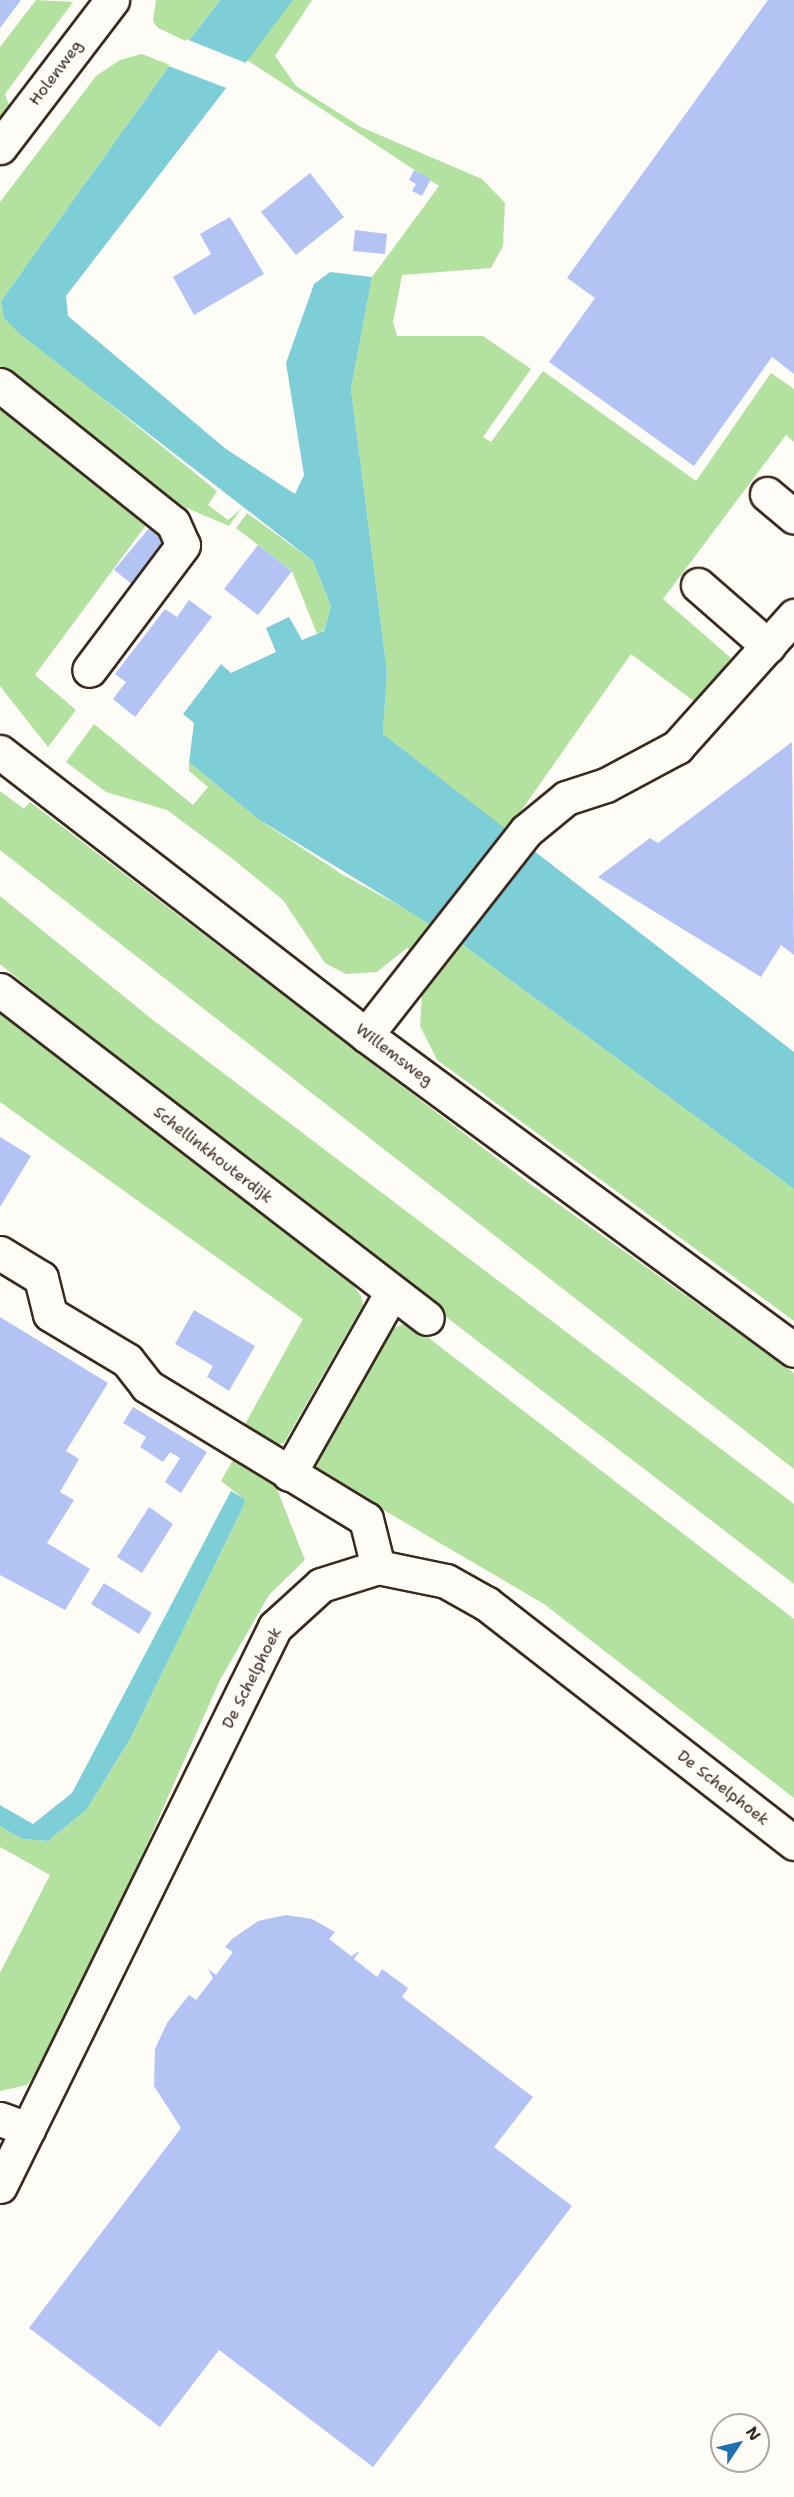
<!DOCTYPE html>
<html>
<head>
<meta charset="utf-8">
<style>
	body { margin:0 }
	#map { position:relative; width:794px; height:2497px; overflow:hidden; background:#fdfcf7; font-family:"Shantell Sans",sans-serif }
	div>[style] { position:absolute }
	.green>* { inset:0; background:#b3e1a0 }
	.water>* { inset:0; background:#7eced7 }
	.pier>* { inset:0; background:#fdfcf7 }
	.building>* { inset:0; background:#b3c4f4 }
	.roads { filter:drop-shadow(2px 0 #3b2a1e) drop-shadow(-2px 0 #3b2a1e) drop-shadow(0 2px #3b2a1e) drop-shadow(0 -2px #3b2a1e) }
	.minor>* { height:33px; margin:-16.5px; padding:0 16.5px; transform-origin:16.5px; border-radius:16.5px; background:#fdfcf7 }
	span { translate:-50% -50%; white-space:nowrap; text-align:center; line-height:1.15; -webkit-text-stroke:4.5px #fdfcf7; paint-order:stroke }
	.street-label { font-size:16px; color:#3b2a1e }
	.north { position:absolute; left:710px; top:2413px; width:60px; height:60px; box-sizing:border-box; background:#fdfcf7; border:2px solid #afa8a0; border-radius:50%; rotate:55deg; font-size:16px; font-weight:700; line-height:24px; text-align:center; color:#3b2a1e }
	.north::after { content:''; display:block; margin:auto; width:21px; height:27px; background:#1f6fb2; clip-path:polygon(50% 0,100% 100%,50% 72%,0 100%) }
</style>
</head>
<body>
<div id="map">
	<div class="green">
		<div style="clip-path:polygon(36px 0,73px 2px,5px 94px,11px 111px,0 125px,0 47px)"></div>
		<div style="clip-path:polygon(156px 0,220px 0,188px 42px,158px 28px,153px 21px)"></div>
		<div style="clip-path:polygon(293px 0,312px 0,275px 56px,296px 86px,361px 127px,482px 179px,505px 203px,503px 246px,491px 268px,402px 275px,393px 322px,397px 336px,483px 336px,531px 369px,483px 437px,491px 442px,543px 371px,696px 481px,771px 373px,794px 389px,794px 442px,786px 435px,663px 599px,731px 658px,695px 702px,631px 654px,507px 831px,383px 734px,387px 671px,351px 389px,372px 277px,439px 186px,247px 60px)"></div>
		<div style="clip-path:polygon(142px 54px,170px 65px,1px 301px,4px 318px,217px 491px,208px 505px,228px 520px,241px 509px,229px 526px,175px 503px,0 367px,0 202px,96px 76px,120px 60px)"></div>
		<div style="clip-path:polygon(0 401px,149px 521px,35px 675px,76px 710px,48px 747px,0 686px)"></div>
		<div style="clip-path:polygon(247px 513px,313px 561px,331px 606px,324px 630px,317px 634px,292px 571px,236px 528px)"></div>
		<div style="clip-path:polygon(94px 724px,193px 805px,208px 787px,189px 771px,189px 762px,258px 819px,343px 875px,435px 925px,413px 953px,407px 948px,377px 972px,346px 974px,325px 963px,283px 900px,229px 856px,167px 810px,106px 792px,66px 762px)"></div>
		<div style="clip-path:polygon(0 791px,24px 809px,30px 802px,529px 1183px,794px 1373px,794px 1469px,0 850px)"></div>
		<div style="clip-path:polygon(0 896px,153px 1020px,794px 1504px,794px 1584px,208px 1134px,0 964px)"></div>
		<div style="clip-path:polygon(459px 942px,794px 1189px,794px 1321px,437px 1060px,420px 1026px,422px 995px)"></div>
		<div style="clip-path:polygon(0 1008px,347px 1277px,361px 1296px,363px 1305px,284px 1443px,275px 1445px,244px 1426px,303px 1319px,0 1102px)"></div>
		<div style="clip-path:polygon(403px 1324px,412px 1325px,794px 1619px,794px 1798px,544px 1604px,310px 1467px,388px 1331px)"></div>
		<div style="clip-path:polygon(234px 1458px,275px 1484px,305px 1560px,269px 1595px,220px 1680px,55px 2051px,27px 2085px,0 2091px,0 1973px,50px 1875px,0 1847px,0 1826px,22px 1839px,48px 1841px,87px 1809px,130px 1739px,243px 1507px,244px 1499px,221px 1481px)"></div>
	</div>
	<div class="water">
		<div style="clip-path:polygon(220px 0,293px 0,244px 65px,229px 59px,219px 84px,227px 87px,66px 296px,68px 316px,226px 449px,295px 494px,304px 475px,286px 363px,314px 284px,330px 272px,372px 277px,351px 389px,387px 671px,383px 734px,794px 1052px,794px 1189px,459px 942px,258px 819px,189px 762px,194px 723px,183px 714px,221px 664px,231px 673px,276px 652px,266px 628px,289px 617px,302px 640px,324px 631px,331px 606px,313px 561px,20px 334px,4px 318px,1px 301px,170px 65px,182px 70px,193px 44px,188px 42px)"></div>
		<div style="clip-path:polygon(231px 1491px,245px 1499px,243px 1507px,130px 1739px,87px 1809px,48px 1841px,22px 1839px,0 1826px,0 1805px,33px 1824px,72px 1793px)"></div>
	</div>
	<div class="pier">
		<div style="clip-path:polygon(186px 39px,246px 63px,243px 68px,230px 63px,222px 83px,229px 89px,166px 65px,180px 66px)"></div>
	</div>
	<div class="building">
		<div style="clip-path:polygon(0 0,21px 0,0 28px)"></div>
		<div style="clip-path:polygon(768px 0,794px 0,794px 374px,772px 357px,694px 466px,549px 362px,595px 298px,567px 278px)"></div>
		<div style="clip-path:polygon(414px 170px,431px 179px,422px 196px,412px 191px,416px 184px,409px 180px)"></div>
		<div style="clip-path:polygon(310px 173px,344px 217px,296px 255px,261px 212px)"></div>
		<div style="clip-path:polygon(230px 217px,264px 274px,194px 315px,173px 277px,211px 254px,200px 234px)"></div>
		<div style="clip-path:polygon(355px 230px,387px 234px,385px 254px,353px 251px)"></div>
		<div style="clip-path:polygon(151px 526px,166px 539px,133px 585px,114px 570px)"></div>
		<div style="clip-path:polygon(258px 545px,292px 571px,258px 615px,224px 589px)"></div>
		<div style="clip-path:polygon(189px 600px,212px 617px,135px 717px,113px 699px,126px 682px,115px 674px,165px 609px,177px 617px)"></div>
		<div style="clip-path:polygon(792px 742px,794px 955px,781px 945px,761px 977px,598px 877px,650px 838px,658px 843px)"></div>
		<div style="clip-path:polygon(0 1137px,31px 1156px,0 1207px)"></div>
		<div style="clip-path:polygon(194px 1310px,255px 1346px,229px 1391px,207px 1377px,213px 1366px,175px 1344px)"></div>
		<div style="clip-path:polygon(0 1317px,108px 1383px,66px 1451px,79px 1459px,60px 1492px,74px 1500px,47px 1543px,90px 1569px,65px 1610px,0 1575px)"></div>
		<div style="clip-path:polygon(133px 1407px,207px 1452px,181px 1493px,165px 1482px,180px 1458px,170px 1452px,163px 1462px,140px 1447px,146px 1437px,123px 1423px)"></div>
		<div style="clip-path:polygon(149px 1507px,173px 1524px,142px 1573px,117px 1557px)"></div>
		<div style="clip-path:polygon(104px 1583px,152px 1613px,139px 1634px,91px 1604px)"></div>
		<div style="clip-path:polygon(286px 1915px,312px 1919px,335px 1932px,329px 1939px,351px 1956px,360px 1951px,354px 1959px,377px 1977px,382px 1969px,408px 1988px,402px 1997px,533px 2097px,494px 2147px,572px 2206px,373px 2467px,219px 2350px,160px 2427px,29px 2328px,181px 2128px,154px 2086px,155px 2049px,167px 2023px,189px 1995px,196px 2000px,213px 1978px,208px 1969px,216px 1975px,233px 1952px,225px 1947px,232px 1939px,258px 1921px)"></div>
	</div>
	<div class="roads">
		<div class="minor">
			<div style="left:0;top:147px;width:185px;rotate:-52.7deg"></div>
			<div style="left:0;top:385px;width:221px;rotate:38.6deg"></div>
			<div style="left:173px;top:523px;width:24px;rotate:66deg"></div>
			<div style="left:183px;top:545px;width:156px;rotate:126.9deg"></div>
			<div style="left:767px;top:494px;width:35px;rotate:40deg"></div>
			<div style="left:698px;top:585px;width:93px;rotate:41.1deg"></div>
			<div style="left:0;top:752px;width:463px;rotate:37.7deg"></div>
			<div style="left:366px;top:1035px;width:531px;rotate:36.35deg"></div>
			<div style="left:0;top:990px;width:538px;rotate:37.53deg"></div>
			<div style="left:366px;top:1035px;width:259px;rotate:-51.9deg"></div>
			<div style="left:526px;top:831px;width:52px;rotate:-39.5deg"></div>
			<div style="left:566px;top:798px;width:42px;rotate:-18deg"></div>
			<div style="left:606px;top:785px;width:81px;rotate:-28.2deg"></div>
			<div style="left:677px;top:747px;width:176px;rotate:-48.2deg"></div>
			<div style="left:0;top:1253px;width:48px;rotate:31.4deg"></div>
			<div style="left:41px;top:1278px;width:37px;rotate:76deg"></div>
			<div style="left:50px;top:1314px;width:90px;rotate:30.9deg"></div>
			<div style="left:127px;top:1360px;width:33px;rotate:52deg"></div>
			<div style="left:147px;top:1386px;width:256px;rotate:31.3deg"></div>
			<div style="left:366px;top:1519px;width:49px;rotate:76deg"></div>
			<div style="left:289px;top:1474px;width:209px;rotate:-60.5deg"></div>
			<div style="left:0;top:2119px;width:30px;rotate:20deg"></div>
			<div style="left:0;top:2186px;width:623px;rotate:-63.81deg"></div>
			<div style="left:275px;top:1627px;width:62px;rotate:-42.4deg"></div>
			<div style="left:321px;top:1585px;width:60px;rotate:-17.5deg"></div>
			<div style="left:378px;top:1567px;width:69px;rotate:11.6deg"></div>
			<div style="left:446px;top:1581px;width:47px;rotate:29.3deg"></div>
			<div style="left:487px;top:1604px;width:389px;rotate:37.9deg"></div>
		</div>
	</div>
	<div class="street-label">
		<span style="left:56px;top:73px;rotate:-53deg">Holenweg</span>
		<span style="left:394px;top:1055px;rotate:37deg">Willemsweg</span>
		<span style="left:213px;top:1155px;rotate:38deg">Schellinkhouterdijk</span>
		<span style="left:252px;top:1678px;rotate:-63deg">De Schelphoek</span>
		<span style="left:723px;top:1788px;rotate:38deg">De Schelphoek</span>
	</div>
	<div class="north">N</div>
</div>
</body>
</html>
